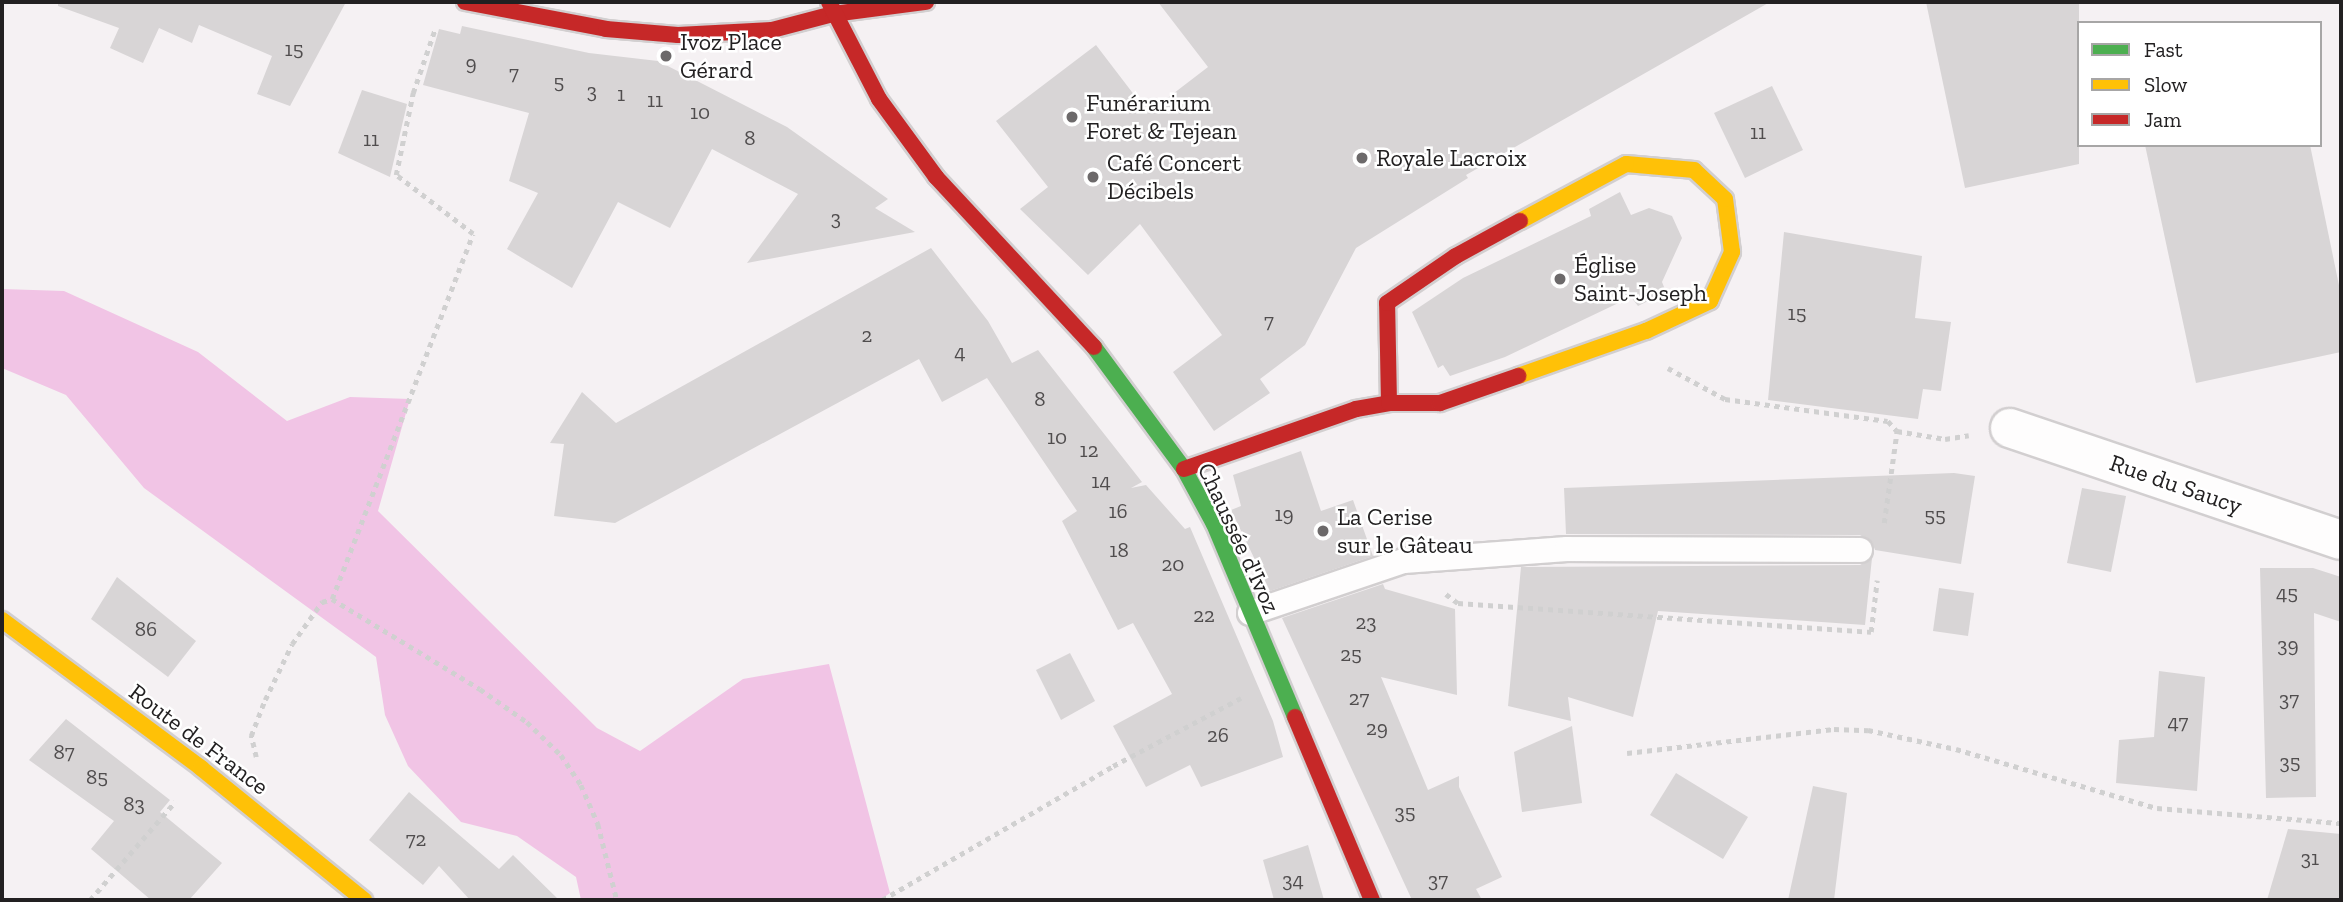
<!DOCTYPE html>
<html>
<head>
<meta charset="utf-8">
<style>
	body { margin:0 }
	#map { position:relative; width:2343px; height:902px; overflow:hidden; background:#f5f1f3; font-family:"Zilla Slab",serif }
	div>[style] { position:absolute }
	.forest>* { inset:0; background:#f1c4e5 }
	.building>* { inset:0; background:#d8d5d6 }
	.path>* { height:4.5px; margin-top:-2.25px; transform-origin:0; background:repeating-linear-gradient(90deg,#d0d0d0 0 5px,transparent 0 10px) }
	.roads { filter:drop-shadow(2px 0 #d2cfd0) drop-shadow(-2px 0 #d2cfd0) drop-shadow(0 2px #d2cfd0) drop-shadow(0 -2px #d2cfd0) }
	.lane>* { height:24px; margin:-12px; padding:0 12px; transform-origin:12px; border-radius:12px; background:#fefdfd }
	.street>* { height:38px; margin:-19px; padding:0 19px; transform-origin:19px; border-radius:19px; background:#fefdfd }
	.fast>* { height:16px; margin:-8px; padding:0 8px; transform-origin:8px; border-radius:8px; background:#4caf50 }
	.slow>* { height:16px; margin:-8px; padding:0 8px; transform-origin:8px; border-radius:8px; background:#ffc107 }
	.jam>* { height:16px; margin:-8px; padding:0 8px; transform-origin:8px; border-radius:8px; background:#c62828 }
	.dots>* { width:19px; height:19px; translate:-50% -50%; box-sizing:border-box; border:4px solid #fff; border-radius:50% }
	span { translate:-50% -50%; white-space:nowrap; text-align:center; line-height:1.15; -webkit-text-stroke:5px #fff; paint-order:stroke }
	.number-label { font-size:21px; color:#504d4e }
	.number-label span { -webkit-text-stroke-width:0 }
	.poi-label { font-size:24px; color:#222021 }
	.left { translate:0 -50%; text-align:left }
	.street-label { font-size:24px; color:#222021 }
	.frame { position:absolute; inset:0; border:4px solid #222021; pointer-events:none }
	.legend { position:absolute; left:2077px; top:21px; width:245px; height:126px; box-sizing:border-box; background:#fff; border:2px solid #a7a6a6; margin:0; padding:9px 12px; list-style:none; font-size:21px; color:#222021 }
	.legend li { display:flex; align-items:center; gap:14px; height:35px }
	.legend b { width:35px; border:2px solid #a7a6a6 }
</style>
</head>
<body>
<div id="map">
	<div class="forest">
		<div style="clip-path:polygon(2px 289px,64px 291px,198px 352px,287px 421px,350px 397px,410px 399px,378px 511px,597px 728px,640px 751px,743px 679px,829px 664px,890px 893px,880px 900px,581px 900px,576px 877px,517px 836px,461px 822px,408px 766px,385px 715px,376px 657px,144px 488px,66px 395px,2px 368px)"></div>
	</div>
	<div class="building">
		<div style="clip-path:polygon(58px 2px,346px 2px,290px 106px,257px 94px,272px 56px,199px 25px,192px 43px,159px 28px,143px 63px,110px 48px,119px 28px,58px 6px)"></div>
		<div style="clip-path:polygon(1158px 2px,1770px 2px,1466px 175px,1468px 178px,1356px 248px,1305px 345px,1260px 379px,1270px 393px,1214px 431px,1173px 372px,1222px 335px,1140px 224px,1088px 275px,1020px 209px,1048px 187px,996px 121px,1096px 45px,1148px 113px,1208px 67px)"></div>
		<div style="clip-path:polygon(1926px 2px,2079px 2px,2079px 164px,1965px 188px)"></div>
		<div style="clip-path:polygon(462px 26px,589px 53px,658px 61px,787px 127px,888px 199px,875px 208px,915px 232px,747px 263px,798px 194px,712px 149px,670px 228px,618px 202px,572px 288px,507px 249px,538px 193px,509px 181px,529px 113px,423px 85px,439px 29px,460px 34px)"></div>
		<div style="clip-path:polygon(1772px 86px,1803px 150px,1745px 178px,1714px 113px)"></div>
		<div style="clip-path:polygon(362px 90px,407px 104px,390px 177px,338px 153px)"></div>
		<div style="clip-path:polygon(2145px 145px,2310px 145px,2341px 295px,2341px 352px,2196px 383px)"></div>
		<div style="clip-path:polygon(1620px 192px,1631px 215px,1649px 208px,1672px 216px,1682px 238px,1662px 282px,1666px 292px,1638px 306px,1631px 297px,1505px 357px,1450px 376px,1443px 365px,1438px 368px,1412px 312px,1463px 278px,1591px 216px,1589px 209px)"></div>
		<div style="clip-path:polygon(1784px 232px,1922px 256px,1915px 318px,1951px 322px,1941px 391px,1923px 389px,1918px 419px,1768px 400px)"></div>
		<div style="clip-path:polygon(931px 248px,988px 321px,1012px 363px,1038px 350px,1142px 482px,1131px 488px,1146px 485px,1185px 529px,1190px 527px,1273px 721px,1283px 757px,1201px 787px,1190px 765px,1146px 787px,1113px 726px,1172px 694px,1133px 623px,1118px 630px,1062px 521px,1077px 511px,987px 378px,942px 402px,919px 359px,615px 523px,554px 516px,564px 444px,550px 443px,582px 392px,616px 423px)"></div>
		<div style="clip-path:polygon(1301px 451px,1321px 511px,1353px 500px,1373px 556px,1270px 591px,1231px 510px,1241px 506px,1233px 475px)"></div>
		<div style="clip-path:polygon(1954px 473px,1975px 476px,1961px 564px,1875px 550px,1872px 542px,1860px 535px,1566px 534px,1564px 488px)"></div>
		<div style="clip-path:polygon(2082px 488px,2126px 496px,2111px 572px,2067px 563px)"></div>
		<div style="clip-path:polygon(1872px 558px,1865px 625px,1658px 611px,1633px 717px,1568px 697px,1571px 721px,1508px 706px,1521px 567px,1860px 565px)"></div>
		<div style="clip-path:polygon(2260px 568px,2313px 568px,2341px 577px,2341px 622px,2314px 613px,2316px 797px,2266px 798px)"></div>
		<div style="clip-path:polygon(117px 577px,196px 641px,168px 677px,91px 619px)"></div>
		<div style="clip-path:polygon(1383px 584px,1385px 589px,1455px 609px,1457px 695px,1381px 677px,1428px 790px,1459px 776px,1459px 787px,1502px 877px,1476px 889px,1482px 900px,1412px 900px,1282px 618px)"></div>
		<div style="clip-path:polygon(1939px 588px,1974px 593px,1968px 636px,1933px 631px)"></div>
		<div style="clip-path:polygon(1070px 653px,1095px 701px,1061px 720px,1036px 670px)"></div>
		<div style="clip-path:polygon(2159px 671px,2205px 677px,2197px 791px,2116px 783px,2119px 740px,2154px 737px)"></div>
		<div style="clip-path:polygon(66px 719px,170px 800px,160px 812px,222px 863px,189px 900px,151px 900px,91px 849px,114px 821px,29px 760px)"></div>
		<div style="clip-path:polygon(1572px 726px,1582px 803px,1522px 812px,1514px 752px)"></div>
		<div style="clip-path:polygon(1676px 773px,1748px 817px,1723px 859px,1650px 815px)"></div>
		<div style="clip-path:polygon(1813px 786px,1847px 793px,1834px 900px,1788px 900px)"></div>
		<div style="clip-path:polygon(409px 792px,499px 869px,513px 855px,559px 900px,470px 900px,439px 866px,423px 885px,369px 840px)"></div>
		<div style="clip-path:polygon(2288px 829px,2341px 834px,2341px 900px,2267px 900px)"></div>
		<div style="clip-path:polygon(1308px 845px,1324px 900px,1274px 900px,1263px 860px)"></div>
	</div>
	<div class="path">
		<div style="left:1668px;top:368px;width:65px;rotate:28.5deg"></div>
		<div style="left:1725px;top:399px;width:164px;rotate:7.7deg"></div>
		<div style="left:1888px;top:421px;width:13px;rotate:48deg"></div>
		<div style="left:1884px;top:523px;width:93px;rotate:-82deg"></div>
		<div style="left:1897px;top:431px;width:49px;rotate:9.5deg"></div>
		<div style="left:1945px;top:439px;width:24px;rotate:-9deg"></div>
		<div style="left:1446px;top:594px;width:15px;rotate:37deg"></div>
		<div style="left:1458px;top:603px;width:414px;rotate:4deg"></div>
		<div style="left:1871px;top:632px;width:52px;rotate:-83.4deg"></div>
		<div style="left:332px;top:599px;width:173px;rotate:31.3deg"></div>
		<div style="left:480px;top:689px;width:57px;rotate:35.1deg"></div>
		<div style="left:527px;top:722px;width:47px;rotate:44.1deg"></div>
		<div style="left:561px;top:755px;width:36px;rotate:56deg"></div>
		<div style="left:581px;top:785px;width:43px;rotate:66.4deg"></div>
		<div style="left:598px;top:824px;width:78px;rotate:76deg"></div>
		<div style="left:1627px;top:753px;width:208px;rotate:-6.6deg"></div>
		<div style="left:1834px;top:729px;width:34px;rotate:2deg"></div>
		<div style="left:1868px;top:730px;width:90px;rotate:12.2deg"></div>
		<div style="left:1956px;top:749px;width:209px;rotate:16.4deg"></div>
		<div style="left:2157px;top:808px;width:185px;rotate:4.7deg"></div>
		<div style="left:256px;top:757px;width:22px;rotate:-103deg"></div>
		<div style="left:251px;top:736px;width:39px;rotate:-69deg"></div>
		<div style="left:265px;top:700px;width:62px;rotate:-64.3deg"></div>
		<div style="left:292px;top:644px;width:52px;rotate:-54.5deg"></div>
		<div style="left:322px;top:602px;width:10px;rotate:-17deg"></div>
		<div style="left:332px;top:599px;width:391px;rotate:-68.9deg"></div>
		<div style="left:473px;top:234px;width:97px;rotate:-142.5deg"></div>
		<div style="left:396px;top:175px;width:84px;rotate:-78.3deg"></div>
		<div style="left:413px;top:93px;width:68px;rotate:-71deg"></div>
		<div style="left:90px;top:900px;width:130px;rotate:-49.1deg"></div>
		<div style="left:882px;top:900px;width:267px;rotate:-30.1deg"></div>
		<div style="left:1113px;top:766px;width:145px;rotate:-28deg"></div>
	</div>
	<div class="roads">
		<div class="lane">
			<div style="left:1250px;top:613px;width:163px;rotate:-18.7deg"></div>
			<div style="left:1404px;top:561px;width:163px;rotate:-4.2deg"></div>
			<div style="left:1567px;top:549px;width:293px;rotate:0.2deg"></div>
		</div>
		<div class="street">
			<div style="left:2010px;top:428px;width:349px;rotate:18.7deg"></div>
		</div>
		<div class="fast">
			<div style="left:1094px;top:347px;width:152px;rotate:53.6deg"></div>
			<div style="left:1184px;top:469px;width:63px;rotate:61.4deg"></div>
			<div style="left:1214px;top:524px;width:209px;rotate:67.2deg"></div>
		</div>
		<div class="slow">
			<div style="left:1518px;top:376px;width:136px;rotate:-19.4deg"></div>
			<div style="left:1646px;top:331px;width:71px;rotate:-25.1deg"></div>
			<div style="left:1710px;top:301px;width:54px;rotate:-65.8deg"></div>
			<div style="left:1732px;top:252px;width:53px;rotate:-97.5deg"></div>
			<div style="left:1725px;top:199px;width:42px;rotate:-136.9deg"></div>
			<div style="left:1694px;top:170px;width:68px;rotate:-175deg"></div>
			<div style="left:1626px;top:164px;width:120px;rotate:151.7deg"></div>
			<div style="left:2px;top:620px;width:248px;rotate:36.6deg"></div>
			<div style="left:201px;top:768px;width:210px;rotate:39deg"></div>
		</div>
		<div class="jam">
			<div style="left:465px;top:2px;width:144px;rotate:10.8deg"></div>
			<div style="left:606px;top:29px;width:72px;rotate:4.8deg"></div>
			<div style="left:678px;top:35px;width:94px;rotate:-3deg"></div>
			<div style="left:772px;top:30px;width:63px;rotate:-14.7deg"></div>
			<div style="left:833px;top:14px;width:94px;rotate:-7.4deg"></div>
			<div style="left:829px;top:2px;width:109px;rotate:62.7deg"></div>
			<div style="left:879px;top:99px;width:97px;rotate:53.8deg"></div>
			<div style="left:936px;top:177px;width:232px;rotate:47.1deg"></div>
			<div style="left:1389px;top:403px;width:100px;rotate:-91.1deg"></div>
			<div style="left:1387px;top:303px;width:83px;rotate:-34.3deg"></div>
			<div style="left:1456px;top:256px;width:73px;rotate:-28.7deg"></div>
			<div style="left:1184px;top:469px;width:182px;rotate:-19.2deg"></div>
			<div style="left:1356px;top:409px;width:34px;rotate:-10deg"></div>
			<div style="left:1389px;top:403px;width:51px"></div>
			<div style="left:1440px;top:403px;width:83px;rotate:-19.1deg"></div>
			<div style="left:1295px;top:717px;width:199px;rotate:67.2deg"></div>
		</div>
	</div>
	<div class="dots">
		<div style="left:666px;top:56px;background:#6c696a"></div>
		<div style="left:1072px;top:117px;background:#6c696a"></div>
		<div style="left:1362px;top:158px;background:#6c696a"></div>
		<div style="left:1093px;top:177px;background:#6c696a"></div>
		<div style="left:1560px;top:279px;background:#6c696a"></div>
		<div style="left:1323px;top:531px;background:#6c696a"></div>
	</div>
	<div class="number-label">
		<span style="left:294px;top:49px">15</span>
		<span style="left:471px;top:63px">9</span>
		<span style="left:514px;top:73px">7</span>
		<span style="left:559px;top:82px">5</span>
		<span style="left:592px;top:91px">3</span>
		<span style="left:621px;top:94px">1</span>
		<span style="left:655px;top:100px">11</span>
		<span style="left:700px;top:112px">10</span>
		<span style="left:1758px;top:132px">11</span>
		<span style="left:750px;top:138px">8</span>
		<span style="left:371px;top:139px">11</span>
		<span style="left:836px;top:218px">3</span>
		<span style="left:1797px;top:313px">15</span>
		<span style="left:1269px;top:321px">7</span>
		<span style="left:867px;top:335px">2</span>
		<span style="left:960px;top:352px">4</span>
		<span style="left:1040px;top:399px">8</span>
		<span style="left:1057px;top:437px">10</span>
		<span style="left:1089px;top:450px">12</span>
		<span style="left:1101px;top:481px">14</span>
		<span style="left:1118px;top:511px">16</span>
		<span style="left:1284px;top:514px">19</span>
		<span style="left:1935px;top:515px">55</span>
		<span style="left:1119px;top:550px">18</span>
		<span style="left:1173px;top:564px">20</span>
		<span style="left:2287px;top:593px">45</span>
		<span style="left:1204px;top:615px">22</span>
		<span style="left:1366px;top:622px">23</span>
		<span style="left:146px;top:629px">86</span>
		<span style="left:2288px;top:645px">39</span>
		<span style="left:1351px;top:654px">25</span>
		<span style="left:1359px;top:698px">27</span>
		<span style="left:2289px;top:699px">37</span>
		<span style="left:2178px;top:722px">47</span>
		<span style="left:1377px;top:728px">29</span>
		<span style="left:1218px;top:735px">26</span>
		<span style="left:64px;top:752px">87</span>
		<span style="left:2290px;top:762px">35</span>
		<span style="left:97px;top:777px">85</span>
		<span style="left:134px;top:804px">83</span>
		<span style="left:1405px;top:812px">35</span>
		<span style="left:416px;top:839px">72</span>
		<span style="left:2310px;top:858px">31</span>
		<span style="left:1293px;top:880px">34</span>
		<span style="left:1438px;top:880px">37</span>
	</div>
	<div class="poi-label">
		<span class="left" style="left:680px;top:56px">Ivoz Place<br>Gérard</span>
		<span class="left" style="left:1086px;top:117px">Funérarium<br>Foret &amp; Tejean</span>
		<span class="left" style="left:1376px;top:158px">Royale Lacroix</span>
		<span class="left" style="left:1107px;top:177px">Café Concert<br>Décibels</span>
		<span class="left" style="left:1574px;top:279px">Église<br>Saint-Joseph</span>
		<span class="left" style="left:1337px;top:531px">La Cerise<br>sur le Gâteau</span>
	</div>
	<div class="street-label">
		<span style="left:2176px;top:484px;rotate:19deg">Rue du Saucy</span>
		<span style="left:1239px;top:538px;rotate:65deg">Chaussée d'Ivoz</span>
		<span style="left:199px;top:739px;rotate:37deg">Route de France</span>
	</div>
	<div class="frame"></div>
	<ul class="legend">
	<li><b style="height:9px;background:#4caf50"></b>Fast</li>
	<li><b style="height:9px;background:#ffc107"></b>Slow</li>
	<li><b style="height:9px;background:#c62828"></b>Jam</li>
	</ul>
</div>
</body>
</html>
